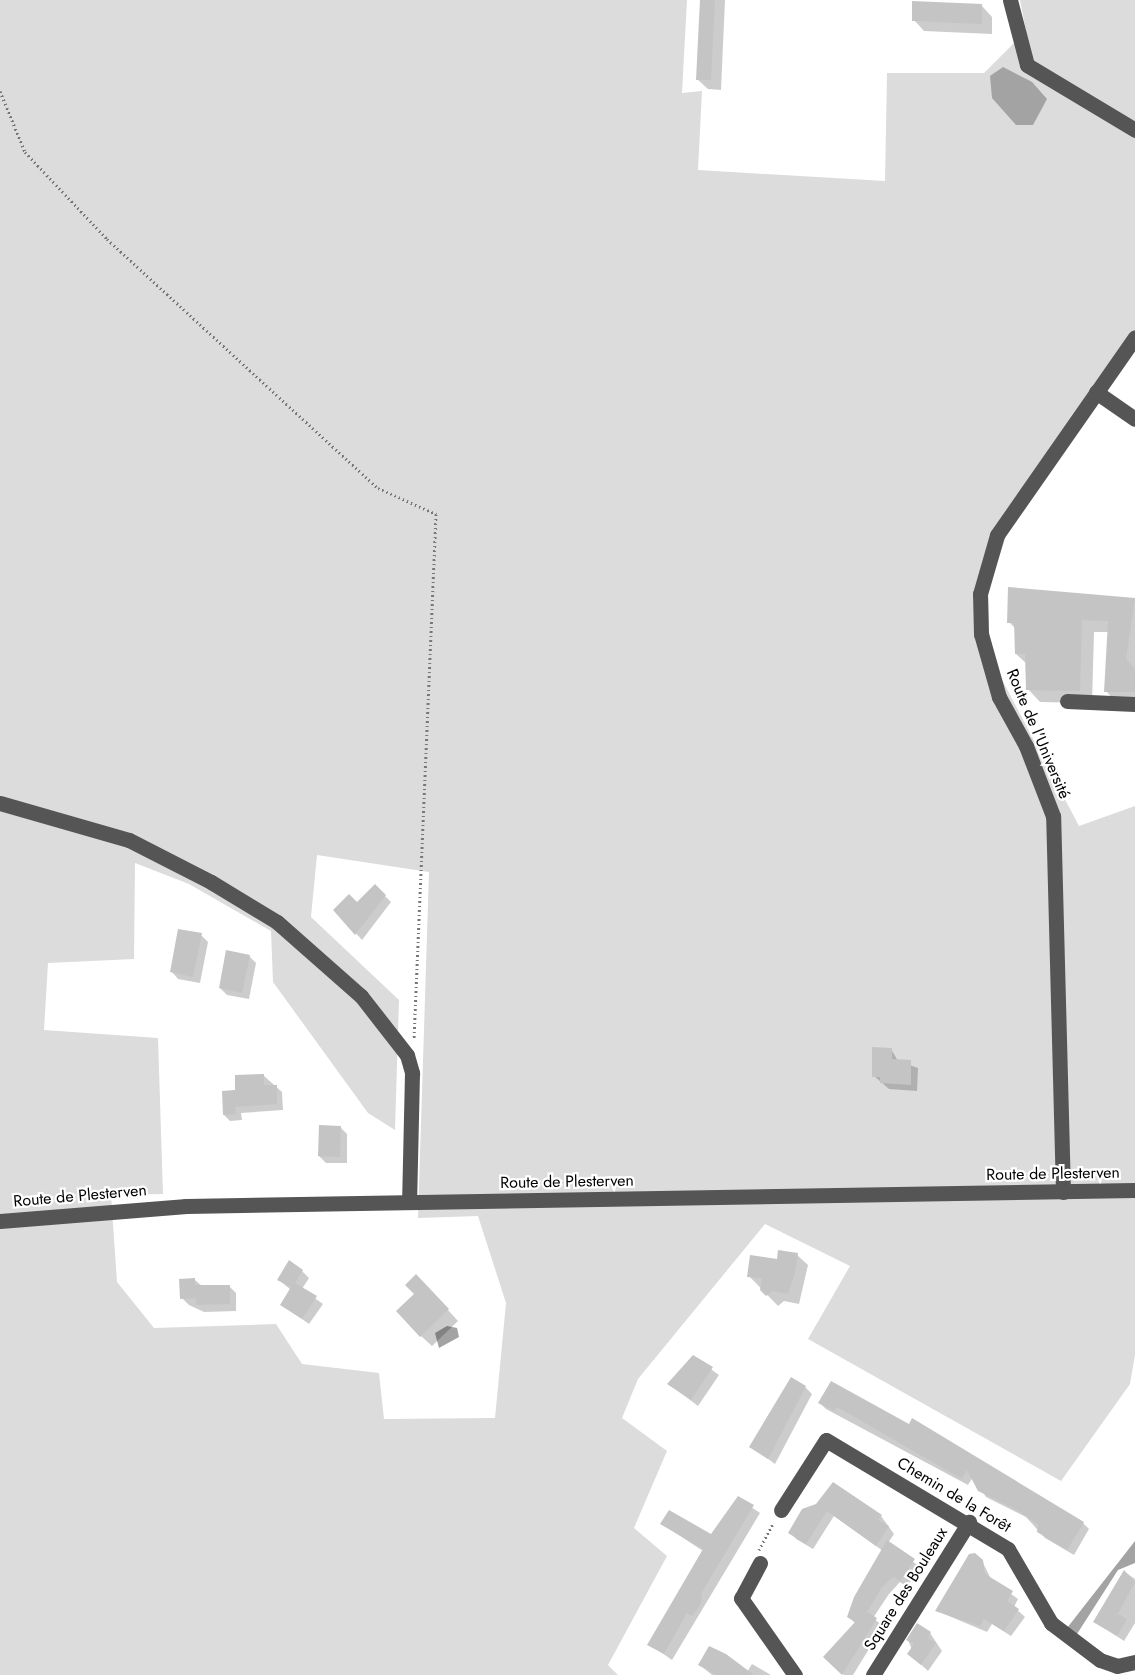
<!DOCTYPE html>
<html>
<head>
<meta charset="utf-8">
<style>
	body { margin:0 }
	#map { position:relative; width:1135px; height:1675px; overflow:hidden; background:#fff; font-family:Jost,sans-serif }
	div>[style] { position:absolute }
	.green>* { inset:0; background:#dcdcdc }
	.water>* { inset:0; background:#a3a3a3 }
	.shadow>* { inset:0; background:#0003 }
	.building>* { inset:0; background:#c4c4c4 }
	.path>* { height:3px; margin-top:-1.5px; transform-origin:0; background:repeating-linear-gradient(90deg,#777 0 1.5px,transparent 0 4.5px) }
	.minor>* { height:15px; margin:-7.5px; padding:0 7.5px; transform-origin:7.5px; border-radius:7.5px; background:#555 }
	span { translate:-50% -50%; white-space:nowrap; text-align:center; line-height:1.15; -webkit-text-stroke:4.5px #fff; paint-order:stroke }
	.street-label { font-size:16px; color:#000 }
</style>
</head>
<body>
<div id="map">
	<div class="green">
		<div style="clip-path:polygon(evenodd,0 0,687px 0,682px 93px,702px 91px,698px 170px,885px 181px,887px 73px,984px 73px,1026px 31px,1020px 0,1135px 0,1135px 342px,1009px 527px,988px 592px,989px 633px,999px 674px,1079px 826px,1135px 806px,1135px 1355px,1130px 1384px,1061px 1481px,808px 1339px,850px 1266px,765px 1224px,638px 1379px,622px 1418px,667px 1451px,634px 1528px,667px 1556px,608px 1665px,618px 1675px,0 1675px,0 0,317px 855px,429px 872px,418px 1218px,478px 1216px,506px 1303px,495px 1418px,384px 1419px,379px 1373px,302px 1364px,276px 1324px,154px 1328px,117px 1282px,111px 1195px,163px 1194px,158px 1038px,44px 1030px,48px 963px,134px 959px,135px 863px,189px 884px,271px 931px,273px 982px,368px 1113px,395px 1130px,399px 1000px,311px 917px,317px 855px)"></div>
	</div>
	<div class="water">
		<div style="clip-path:polygon(1003px 67px,1032px 82px,1047px 99px,1033px 125px,1016px 125px,992px 98px,990px 76px)"></div>
		<div style="clip-path:polygon(447px 1326px,457px 1328px,459px 1337px,439px 1348px,435px 1333px)"></div>
		<div style="clip-path:polygon(1135px 1541px,1135px 1563px,1118px 1570px,1077px 1634px,1067px 1628px)"></div>
	</div>
	<div class="shadow">
		<div style="clip-path:polygon(702px 0,725px 0,721px 90px,708px 89px,697px 79px)"></div>
		<div style="clip-path:polygon(982px 6px,992px 17px,992px 34px,924px 31px,914px 20px)"></div>
		<div style="clip-path:polygon(1009px 589px,1135px 599px,1135px 704px,1118px 704px,1106px 691px,1109px 632px,1094px 632px,1092px 703px,1040px 702px,1028px 689px,1027px 664px,1016px 654px,1016px 629px,1009px 622px)"></div>
		<div style="clip-path:polygon(375px 886px,391px 902px,362px 940px,335px 910px,357px 904px)"></div>
		<div style="clip-path:polygon(201px 935px,208px 942px,200px 983px,178px 979px,172px 972px)"></div>
		<div style="clip-path:polygon(249px 956px,256px 963px,249px 999px,227px 995px,220px 988px)"></div>
		<div style="clip-path:polygon(891px 1049px,898px 1061px,918px 1068px,917px 1091px,889px 1089px,874px 1076px)"></div>
		<div style="clip-path:polygon(263px 1075px,282px 1092px,283px 1110px,241px 1113px,242px 1120px,230px 1121px,224px 1115px)"></div>
		<div style="clip-path:polygon(340px 1127px,347px 1134px,347px 1163px,326px 1163px,319px 1156px)"></div>
		<div style="clip-path:polygon(797px 1255px,808px 1265px,799px 1304px,784px 1301px,778px 1306px,749px 1276px)"></div>
		<div style="clip-path:polygon(302px 1271px,309px 1278px,302px 1289px,323px 1304px,309px 1324px,282px 1305px,291px 1290px,279px 1280px)"></div>
		<div style="clip-path:polygon(195px 1280px,202px 1286px,229px 1286px,236px 1293px,236px 1311px,204px 1312px,189px 1305px,182px 1298px)"></div>
		<div style="clip-path:polygon(427px 1287px,458px 1321px,432px 1346px,421px 1336px)"></div>
		<div style="clip-path:polygon(694px 1357px,719px 1375px,698px 1406px,669px 1384px)"></div>
		<div style="clip-path:polygon(832px 1383px,1083px 1523px,1089px 1529px,1074px 1555px,1045px 1538px,1026px 1517px,986px 1497px,973px 1477px,968px 1485px,826px 1409px,820px 1403px)"></div>
		<div style="clip-path:polygon(805px 1387px,812px 1394px,775px 1464px,751px 1447px)"></div>
		<div style="clip-path:polygon(738px 1498px,760px 1513px,672px 1660px,649px 1644px,703px 1551px,662px 1524px,711px 1536px)"></div>
		<div style="clip-path:polygon(817px 1506px,881px 1516px,894px 1534px,888px 1543px,920px 1567px,907px 1587px,900px 1582px,889px 1594px,873px 1618px,883px 1626px,853px 1675px,844px 1675px,831px 1664px,855px 1623px,848px 1616px,883px 1551px,834px 1516px,813px 1549px,796px 1539px,790px 1532px)"></div>
		<div style="clip-path:polygon(982px 1561px,991px 1579px,1018px 1599px,1014px 1607px,1025px 1617px,1011px 1636px,992px 1624px,987px 1632px,937px 1611px)"></div>
		<div style="clip-path:polygon(1125px 1572px,1135px 1579px,1135px 1623px,1124px 1641px,1095px 1622px)"></div>
		<div style="clip-path:polygon(930px 1633px,942px 1651px,928px 1671px,916px 1660px,908px 1640px)"></div>
		<div style="clip-path:polygon(752px 1664px,771px 1675px,712px 1675px,700px 1665px,747px 1672px)"></div>
	</div>
	<div class="building">
		<div style="clip-path:polygon(700px 0,715px 0,711px 80px,696px 80px)"></div>
		<div style="clip-path:polygon(912px 1px,982px 4px,982px 24px,912px 21px)"></div>
		<div style="clip-path:polygon(1008px 587px,1135px 598px,1126px 659px,1135px 669px,1135px 692px,1104px 692px,1108px 621px,1082px 620px,1080px 691px,1026px 690px,1025px 654px,1015px 654px,1014px 623px,1007px 623px)"></div>
		<div style="clip-path:polygon(375px 884px,386px 895px,355px 935px,333px 910px,349px 894px,357px 902px)"></div>
		<div style="clip-path:polygon(178px 929px,202px 933px,193px 977px,170px 972px)"></div>
		<div style="clip-path:polygon(226px 950px,250px 955px,242px 993px,219px 988px)"></div>
		<div style="clip-path:polygon(872px 1047px,892px 1048px,892px 1059px,911px 1060px,911px 1085px,880px 1083px,880px 1077px,872px 1077px)"></div>
		<div style="clip-path:polygon(264px 1074px,264px 1085px,277px 1085px,277px 1104px,235px 1107px,236px 1114px,223px 1115px,222px 1091px,235px 1090px,235px 1075px)"></div>
		<div style="clip-path:polygon(319px 1125px,341px 1126px,340px 1157px,318px 1156px)"></div>
		<div style="clip-path:polygon(778px 1250px,798px 1253px,795px 1273px,788px 1294px,773px 1291px,766px 1296px,760px 1290px,762px 1278px,747px 1277px,750px 1255px,777px 1259px)"></div>
		<div style="clip-path:polygon(289px 1260px,303px 1270px,295px 1283px,317px 1296px,302px 1319px,280px 1305px,291px 1287px,277px 1280px)"></div>
		<div style="clip-path:polygon(416px 1274px,449px 1309px,420px 1337px,396px 1311px,414px 1294px,405px 1285px)"></div>
		<div style="clip-path:polygon(195px 1278px,195px 1285px,230px 1285px,230px 1304px,196px 1305px,196px 1298px,180px 1299px,179px 1279px)"></div>
		<div style="clip-path:polygon(693px 1355px,713px 1367px,691px 1400px,667px 1384px)"></div>
		<div style="clip-path:polygon(791px 1377px,806px 1386px,768px 1459px,749px 1447px)"></div>
		<div style="clip-path:polygon(831px 1381px,909px 1424px,912px 1418px,1084px 1522px,1067px 1550px,1037px 1532px,1038px 1525px,1018px 1511px,978px 1491px,967px 1470px,962px 1479px,837px 1407px,834px 1411px,818px 1403px)"></div>
		<div style="clip-path:polygon(833px 1482px,882px 1515px,878px 1520px,889px 1526px,876px 1546px,827px 1511px,806px 1544px,788px 1533px,802px 1509px,816px 1504px)"></div>
		<div style="clip-path:polygon(738px 1496px,754px 1505px,702px 1592px,701px 1604px,692px 1616px,687px 1613px,664px 1654px,647px 1645px,703px 1549px,660px 1524px,669px 1510px,711px 1534px)"></div>
		<div style="clip-path:polygon(887px 1540px,915px 1559px,900px 1581px,893px 1577px,882px 1587px,867px 1612px,877px 1618px,842px 1675px,823px 1657px,855px 1622px,847px 1617px,854px 1597px)"></div>
		<div style="clip-path:polygon(975px 1553px,983px 1560px,985px 1574px,1013px 1591px,1007px 1601px,1019px 1609px,1004px 1631px,984px 1619px,980px 1626px,935px 1611px,969px 1554px)"></div>
		<div style="clip-path:polygon(1124px 1570px,1135px 1582px,1118px 1614px,1127px 1619px,1117px 1636px,1093px 1622px)"></div>
		<div style="clip-path:polygon(917px 1623px,931px 1632px,928px 1638px,936px 1643px,921px 1665px,907px 1654px,914px 1644px,906px 1640px)"></div>
		<div style="clip-path:polygon(709px 1646px,726px 1654px,754px 1675px,716px 1675px,698px 1665px)"></div>
	</div>
	<div class="path">
		<div style="left:0;top:91px;width:66px;rotate:67.7deg"></div>
		<div style="left:25px;top:152px;width:120px;rotate:46.7deg"></div>
		<div style="left:107px;top:239px;width:368px;rotate:42.6deg"></div>
		<div style="left:378px;top:488px;width:64px;rotate:24.1deg"></div>
		<div style="left:436px;top:514px;width:524px;rotate:92.4deg"></div>
		<div style="left:759px;top:1550px;width:30px;rotate:-62deg"></div>
	</div>
	<div class="minor">
		<div style="left:1010px;top:0;width:67px;rotate:75.3deg"></div>
		<div style="left:1027px;top:65px;width:126px;rotate:31deg"></div>
		<div style="left:1096px;top:392px;width:47px;rotate:34.7deg"></div>
		<div style="left:1067px;top:701px;width:68px;rotate:2.5deg"></div>
		<div style="left:0;top:803px;width:134px;rotate:16deg"></div>
		<div style="left:129px;top:840px;width:92px;rotate:27.1deg"></div>
		<div style="left:211px;top:882px;width:77px;rotate:31.2deg"></div>
		<div style="left:277px;top:922px;width:112px;rotate:41.4deg"></div>
		<div style="left:361px;top:996px;width:75px;rotate:52.1deg"></div>
		<div style="left:407px;top:1055px;width:19px;rotate:74deg"></div>
		<div style="left:412px;top:1073px;width:129px;rotate:91.3deg"></div>
		<div style="left:1063px;top:1192px;width:376px;rotate:-91.5deg"></div>
		<div style="left:1053px;top:816px;width:75px;rotate:-111.1deg"></div>
		<div style="left:1026px;top:746px;width:56px;rotate:-118.9deg"></div>
		<div style="left:999px;top:697px;width:66px;rotate:-105.9deg"></div>
		<div style="left:981px;top:634px;width:40px;rotate:-91.4deg"></div>
		<div style="left:980px;top:594px;width:61px;rotate:-73.9deg"></div>
		<div style="left:997px;top:535px;width:241px;rotate:-55.1deg"></div>
		<div style="left:0;top:1221px;width:187px;rotate:-4.6deg"></div>
		<div style="left:186px;top:1206px;width:949px;rotate:-0.97deg"></div>
		<div style="left:781px;top:1510px;width:83px;rotate:-57.3deg"></div>
		<div style="left:826px;top:1440px;width:212px;rotate:30.9deg"></div>
		<div style="left:1008px;top:1549px;width:86px;rotate:59.8deg"></div>
		<div style="left:1051px;top:1623px;width:61px;rotate:37.1deg"></div>
		<div style="left:1100px;top:1660px;width:18px;rotate:19deg"></div>
		<div style="left:1117px;top:1666px;width:18px;rotate:-13deg"></div>
		<div style="left:760px;top:1563px;width:40px;rotate:118deg"></div>
		<div style="left:741px;top:1598px;width:94px;rotate:55deg"></div>
		<div style="left:873px;top:1675px;width:181px;rotate:-57.9deg"></div>
	</div>
	<div class="street-label">
		<span style="left:1038px;top:734px;rotate:67deg">Route de l'Université</span>
		<span style="left:1053px;top:1174px;rotate:-1deg">Route de Plesterven</span>
		<span style="left:567px;top:1182px;rotate:-1deg">Route de Plesterven</span>
		<span style="left:80px;top:1196px;rotate:-5deg">Route de Plesterven</span>
		<span style="left:954px;top:1495px;rotate:31deg">Chemin de la Forêt</span>
		<span style="left:906px;top:1589px;rotate:-58deg">Square des Bouleaux</span>
	</div>
</div>
</body>
</html>
